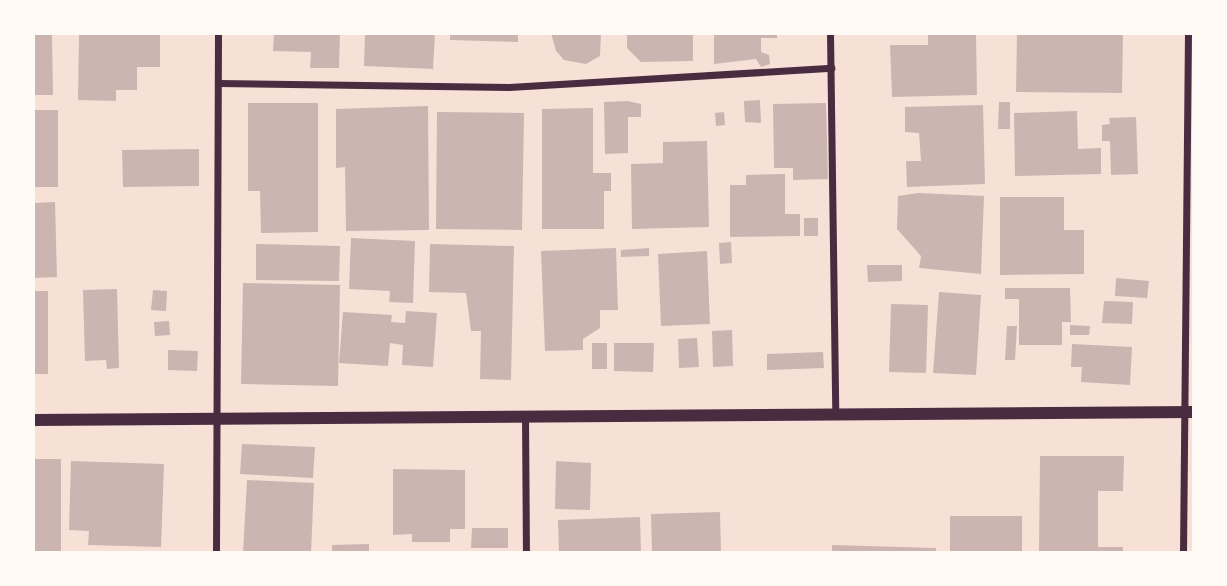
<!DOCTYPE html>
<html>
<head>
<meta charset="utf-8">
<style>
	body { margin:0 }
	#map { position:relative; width:1227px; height:586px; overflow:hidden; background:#f7e1d7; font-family:"Roboto Condensed",sans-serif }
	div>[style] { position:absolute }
	.building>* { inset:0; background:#ccb4b1 }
	.minor>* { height:7px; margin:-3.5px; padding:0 3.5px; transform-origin:3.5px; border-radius:3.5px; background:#4a2c40 }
	.tertiary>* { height:12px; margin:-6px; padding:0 6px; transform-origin:6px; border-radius:6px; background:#4a2c40 }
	span { translate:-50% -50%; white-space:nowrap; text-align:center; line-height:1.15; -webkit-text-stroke:5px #fffaf5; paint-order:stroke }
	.frame { position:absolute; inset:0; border:35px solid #fffaf5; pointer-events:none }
</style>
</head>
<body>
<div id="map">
	<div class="building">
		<div style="clip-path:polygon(33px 33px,52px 33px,53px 95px,33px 95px)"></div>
		<div style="clip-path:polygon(79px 33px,160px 33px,160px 67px,137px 67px,137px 90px,116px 90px,116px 101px,78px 100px)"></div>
		<div style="clip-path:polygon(274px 33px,340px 33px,339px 68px,310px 68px,311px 52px,273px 51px)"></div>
		<div style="clip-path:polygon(365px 33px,435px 33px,433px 69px,364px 66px)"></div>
		<div style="clip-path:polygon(450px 33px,518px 33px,518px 42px,450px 40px)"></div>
		<div style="clip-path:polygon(551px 33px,601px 33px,600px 56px,586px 64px,564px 60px,556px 51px)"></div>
		<div style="clip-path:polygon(627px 33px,693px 33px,693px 61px,641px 62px,627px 48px)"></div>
		<div style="clip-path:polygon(714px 33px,777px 33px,777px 38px,761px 38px,761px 52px,769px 55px,770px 64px,761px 67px,756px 59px,714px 64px)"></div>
		<div style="clip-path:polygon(928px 33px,976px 33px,977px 95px,892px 97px,890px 45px,928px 45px)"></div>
		<div style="clip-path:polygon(1017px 33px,1123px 33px,1122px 93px,1016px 92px)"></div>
		<div style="clip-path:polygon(760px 100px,761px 123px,745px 122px,744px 101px)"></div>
		<div style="clip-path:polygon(628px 101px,641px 104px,641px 117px,628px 117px,628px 153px,605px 154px,604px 102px)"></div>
		<div style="clip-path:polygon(999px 102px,1010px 102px,1010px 129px,998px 129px)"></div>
		<div style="clip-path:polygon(248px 103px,318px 103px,318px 232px,261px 233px,260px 191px,248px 191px)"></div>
		<div style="clip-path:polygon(826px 103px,828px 179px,793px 180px,793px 168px,774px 168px,773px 104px)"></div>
		<div style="clip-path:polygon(983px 105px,985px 184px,907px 187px,906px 161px,921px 161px,919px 133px,905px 132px,905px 107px)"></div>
		<div style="clip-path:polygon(428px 106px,429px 230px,346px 231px,345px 167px,336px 168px,336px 109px)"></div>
		<div style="clip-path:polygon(593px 108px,593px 173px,611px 173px,611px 191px,604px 191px,604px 229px,542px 229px,542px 109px)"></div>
		<div style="clip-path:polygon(33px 110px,58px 110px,58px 187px,33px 187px)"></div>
		<div style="clip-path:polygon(1077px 111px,1078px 149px,1101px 148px,1101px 174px,1015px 176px,1014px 113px)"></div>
		<div style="clip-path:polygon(437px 112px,524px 113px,522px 230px,436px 229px)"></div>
		<div style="clip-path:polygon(724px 112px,725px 125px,716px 126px,715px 113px)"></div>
		<div style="clip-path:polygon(1136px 117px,1138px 174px,1111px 175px,1110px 141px,1102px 141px,1102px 125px,1110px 124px,1109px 118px)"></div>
		<div style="clip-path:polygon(707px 141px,709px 227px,632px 229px,631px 164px,663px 163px,663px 142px)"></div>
		<div style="clip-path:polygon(199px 149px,199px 186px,123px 187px,122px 150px)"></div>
		<div style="clip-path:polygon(785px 174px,785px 214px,800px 214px,800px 236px,730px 237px,730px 185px,746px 185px,746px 175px)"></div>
		<div style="clip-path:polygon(918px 193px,984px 196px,981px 274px,919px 268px,921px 256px,897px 229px,898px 196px)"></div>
		<div style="clip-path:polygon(1000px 197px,1064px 197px,1064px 230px,1084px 230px,1084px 274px,1000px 275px)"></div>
		<div style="clip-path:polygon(55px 202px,57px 277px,33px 278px,33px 203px)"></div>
		<div style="clip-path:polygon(804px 218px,818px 218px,818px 236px,804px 236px)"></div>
		<div style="clip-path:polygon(351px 238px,415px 241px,413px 303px,389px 302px,390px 291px,349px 289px)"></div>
		<div style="clip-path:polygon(731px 242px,732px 263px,720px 264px,719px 243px)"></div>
		<div style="clip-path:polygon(256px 244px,340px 246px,339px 281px,256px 280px)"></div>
		<div style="clip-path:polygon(430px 244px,514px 246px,511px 380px,480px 379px,481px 331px,471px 331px,466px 293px,429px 292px)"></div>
		<div style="clip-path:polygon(616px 248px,618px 310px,600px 310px,600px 328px,583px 339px,583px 350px,545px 351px,541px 251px)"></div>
		<div style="clip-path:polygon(649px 248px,649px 256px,621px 257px,621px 250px)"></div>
		<div style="clip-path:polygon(707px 251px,710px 324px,661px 326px,658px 254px)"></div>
		<div style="clip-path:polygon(867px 265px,902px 265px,902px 281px,868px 282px)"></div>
		<div style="clip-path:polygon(1116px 278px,1149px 281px,1147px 298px,1115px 296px)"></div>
		<div style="clip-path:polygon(243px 283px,340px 285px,338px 386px,241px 384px)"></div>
		<div style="clip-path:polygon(1005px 288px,1070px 288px,1071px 322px,1062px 322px,1062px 345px,1019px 345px,1019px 299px,1005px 299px)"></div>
		<div style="clip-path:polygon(117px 289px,119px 368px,107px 369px,106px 360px,85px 361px,83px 290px)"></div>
		<div style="clip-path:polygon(153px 290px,167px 291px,166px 311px,151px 310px)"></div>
		<div style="clip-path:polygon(33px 291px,48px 291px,48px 374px,33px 374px)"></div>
		<div style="clip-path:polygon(939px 292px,981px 295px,976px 375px,933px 373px)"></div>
		<div style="clip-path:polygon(1104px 301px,1133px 302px,1132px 324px,1102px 323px)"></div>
		<div style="clip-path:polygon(891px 304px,928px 305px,926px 373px,889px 372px)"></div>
		<div style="clip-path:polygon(406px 311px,437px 313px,433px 367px,402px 365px,403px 345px,390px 343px,388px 366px,339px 363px,343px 312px,392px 315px,391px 322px,405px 323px)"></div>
		<div style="clip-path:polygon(169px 321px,170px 335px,155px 336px,154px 322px)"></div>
		<div style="clip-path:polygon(1070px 325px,1090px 326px,1089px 335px,1070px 335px)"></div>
		<div style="clip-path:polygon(1007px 326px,1017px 326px,1015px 360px,1005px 360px)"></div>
		<div style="clip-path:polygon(732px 330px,733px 366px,713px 367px,712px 331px)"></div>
		<div style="clip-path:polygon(697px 338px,699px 367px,679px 368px,678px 339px)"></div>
		<div style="clip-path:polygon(592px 343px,607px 343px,607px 369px,592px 369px)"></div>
		<div style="clip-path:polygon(614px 343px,654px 343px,653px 372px,614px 371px)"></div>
		<div style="clip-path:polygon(1072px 344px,1132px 347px,1130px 385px,1081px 382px,1082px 367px,1071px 367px)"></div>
		<div style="clip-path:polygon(168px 350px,198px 351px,197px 371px,168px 370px)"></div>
		<div style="clip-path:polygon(823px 352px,824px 368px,767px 370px,767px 354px)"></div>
		<div style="clip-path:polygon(242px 444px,315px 447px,313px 478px,240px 474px)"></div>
		<div style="clip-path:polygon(1040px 456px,1124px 456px,1123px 491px,1098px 491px,1098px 547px,1123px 547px,1123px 553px,1039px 553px)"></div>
		<div style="clip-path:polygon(33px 459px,61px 459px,61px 553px,33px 553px)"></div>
		<div style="clip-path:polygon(71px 461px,164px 464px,161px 547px,88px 545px,89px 531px,69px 530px)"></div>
		<div style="clip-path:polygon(556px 461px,591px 463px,590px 510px,555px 509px)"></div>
		<div style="clip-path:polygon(393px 469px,465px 470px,465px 529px,450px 529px,450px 542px,412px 542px,412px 534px,393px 535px)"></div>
		<div style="clip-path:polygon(247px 480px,314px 483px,311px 553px,243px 553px)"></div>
		<div style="clip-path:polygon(720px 512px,721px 553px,652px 553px,651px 514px)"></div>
		<div style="clip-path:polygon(950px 516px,1022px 516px,1022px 553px,950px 553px)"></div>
		<div style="clip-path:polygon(640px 517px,641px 553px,559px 553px,558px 520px)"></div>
		<div style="clip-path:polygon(472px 528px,508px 528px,508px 548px,471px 548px)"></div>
		<div style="clip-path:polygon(369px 544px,369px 553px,332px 553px,332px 545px)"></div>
		<div style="clip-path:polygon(832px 545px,936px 548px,936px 553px,832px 553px)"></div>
	</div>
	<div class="minor">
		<div style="left:830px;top:33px;width:381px;rotate:89.2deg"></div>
		<div style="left:218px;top:83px;width:291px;rotate:0.8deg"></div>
		<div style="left:509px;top:87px;width:323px;rotate:-3.4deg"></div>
		<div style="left:525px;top:416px;width:137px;rotate:89.6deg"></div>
		<div style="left:216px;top:553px;width:520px;rotate:-89.78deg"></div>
		<div style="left:1183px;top:553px;width:520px;rotate:-89.45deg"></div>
	</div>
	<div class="tertiary">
		<div style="left:33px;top:420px;width:1161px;rotate:-0.39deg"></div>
	</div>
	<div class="frame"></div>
</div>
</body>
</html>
